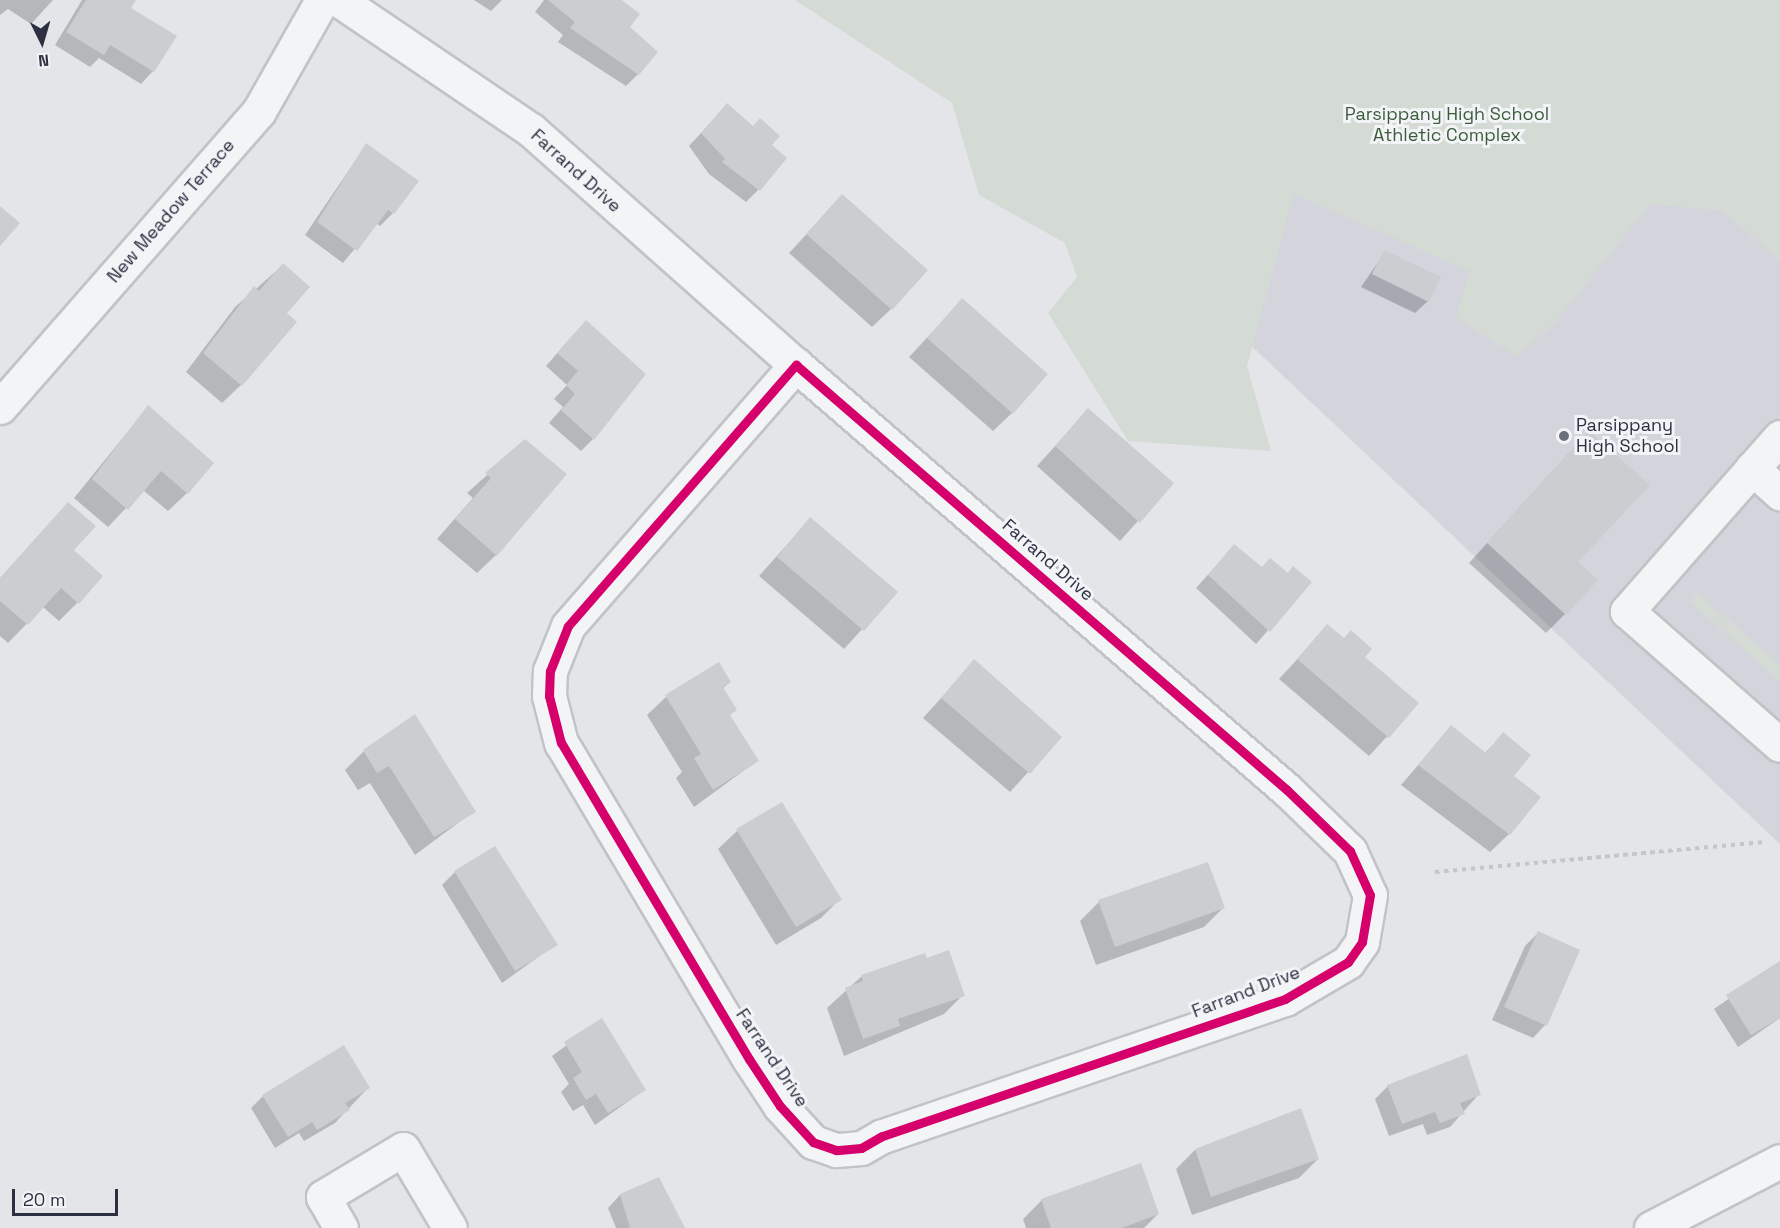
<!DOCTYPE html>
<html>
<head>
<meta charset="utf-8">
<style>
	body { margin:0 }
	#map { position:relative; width:1780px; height:1228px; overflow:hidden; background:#e4e5e9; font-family:"Space Grotesk",sans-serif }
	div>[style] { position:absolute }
	.built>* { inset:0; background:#d3d4dc }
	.green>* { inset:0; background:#d4dbd5 }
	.shadow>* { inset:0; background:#0003 }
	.building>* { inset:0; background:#cccdd1 }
	.path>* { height:4px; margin-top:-2px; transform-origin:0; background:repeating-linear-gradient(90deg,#c5c6ca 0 4.5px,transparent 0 9px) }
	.roads { filter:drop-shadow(2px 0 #c2c3c7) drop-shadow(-2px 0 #c2c3c7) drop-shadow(0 2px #c2c3c7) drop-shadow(0 -2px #c2c3c7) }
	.minor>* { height:33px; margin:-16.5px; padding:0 16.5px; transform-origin:16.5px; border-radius:16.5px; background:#f3f4f6 }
	.cycleway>* { height:9px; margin:-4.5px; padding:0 4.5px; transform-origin:4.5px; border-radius:4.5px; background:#d6006c }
	.dots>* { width:16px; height:16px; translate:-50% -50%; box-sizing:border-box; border:3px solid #f3f4f7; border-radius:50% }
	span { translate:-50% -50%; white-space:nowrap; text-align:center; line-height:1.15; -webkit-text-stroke:6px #f3f4f7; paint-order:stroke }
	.park-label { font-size:18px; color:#3b5c3a }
	.street-label { font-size:18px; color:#2c3041 }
	.poi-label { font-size:18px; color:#2c3041 }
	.left { translate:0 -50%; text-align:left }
	.north { position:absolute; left:12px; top:12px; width:60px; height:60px; -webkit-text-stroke:4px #f3f4f7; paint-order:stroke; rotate:175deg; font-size:16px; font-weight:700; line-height:24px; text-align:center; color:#2c3041 }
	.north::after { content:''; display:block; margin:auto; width:21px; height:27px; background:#2c3041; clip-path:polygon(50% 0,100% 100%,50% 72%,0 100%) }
	.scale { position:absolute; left:12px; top:1189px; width:106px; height:27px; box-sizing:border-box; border:3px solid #2c3041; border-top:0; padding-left:8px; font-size:18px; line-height:21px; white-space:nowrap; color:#2c3041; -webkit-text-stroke:4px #f3f4f7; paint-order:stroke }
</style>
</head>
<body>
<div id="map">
	<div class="built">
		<div style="clip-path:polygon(1780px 0,1780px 844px,915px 29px)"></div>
	</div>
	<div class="green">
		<div style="clip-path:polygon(795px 0,1780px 0,1780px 261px,1723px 211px,1650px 204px,1555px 323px,1517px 356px,1456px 318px,1469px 271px,1294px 194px,1247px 366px,1271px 451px,1128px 441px,1048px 313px,1077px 277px,1065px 243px,979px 195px,952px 103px)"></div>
		<div style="clip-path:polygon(1698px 593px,1780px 665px,1780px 681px,1690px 602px)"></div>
	</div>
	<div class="shadow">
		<div style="clip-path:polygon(0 0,53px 0,31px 24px,8px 9px,0 15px)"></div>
		<div style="clip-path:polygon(82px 0,134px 0,129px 9px,153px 71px,141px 84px,99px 58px,90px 67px,55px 45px)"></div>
		<div style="clip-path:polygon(474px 0,502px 0,491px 11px)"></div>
		<div style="clip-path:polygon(544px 0,620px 0,638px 74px,626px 86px,558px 42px,563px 35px,535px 12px)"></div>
		<div style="clip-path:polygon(727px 105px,770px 146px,758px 190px,746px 202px,709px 174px,689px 146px)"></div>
		<div style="clip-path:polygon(366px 145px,393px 213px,380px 226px,376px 223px,343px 263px,305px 235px)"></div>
		<div style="clip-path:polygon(842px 196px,891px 309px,872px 327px,789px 253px)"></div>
		<div style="clip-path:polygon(1385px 252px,1428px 301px,1415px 313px,1361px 287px)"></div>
		<div style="clip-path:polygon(283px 265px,284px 313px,241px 385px,222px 403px,186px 372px,235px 307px)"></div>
		<div style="clip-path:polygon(962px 300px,1012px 413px,993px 431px,909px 357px)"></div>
		<div style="clip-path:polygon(574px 334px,593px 439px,581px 451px,549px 423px,563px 407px,554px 399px,567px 385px,546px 366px)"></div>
		<div style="clip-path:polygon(148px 407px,187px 493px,168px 511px,143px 490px,108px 527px,74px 498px)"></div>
		<div style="clip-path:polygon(1088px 410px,1172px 483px,1120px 541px,1037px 466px)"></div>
		<div style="clip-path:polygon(525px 441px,496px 555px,477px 573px,437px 539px,473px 498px,467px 493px)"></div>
		<div style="clip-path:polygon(1570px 452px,1576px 562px,1565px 614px,1546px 633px,1469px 563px)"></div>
		<div style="clip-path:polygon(810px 519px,896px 592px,844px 649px,759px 576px)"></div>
		<div style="clip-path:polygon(50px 523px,72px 550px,78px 602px,59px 621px,43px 607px,8px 643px,0 636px,0 578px)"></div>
		<div style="clip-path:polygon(1234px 546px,1262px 568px,1287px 574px,1293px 568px,1310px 582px,1256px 644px,1196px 588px)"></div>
		<div style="clip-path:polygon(1328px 626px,1417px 704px,1369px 756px,1279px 679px)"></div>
		<div style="clip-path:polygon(975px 661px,1060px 737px,1010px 792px,923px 718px)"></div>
		<div style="clip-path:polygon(718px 664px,730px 682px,722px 689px,729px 716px,757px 761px,694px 807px,676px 778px,682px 772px,647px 715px,666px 697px)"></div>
		<div style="clip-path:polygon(1451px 727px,1484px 754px,1503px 734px,1512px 776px,1509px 834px,1490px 852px,1401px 785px)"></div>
		<div style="clip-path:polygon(364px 751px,474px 811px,415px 855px,370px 783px,358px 790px,345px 770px)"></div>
		<div style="clip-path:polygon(737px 831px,840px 899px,821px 918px,776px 945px,718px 849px)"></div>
		<div style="clip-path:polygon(455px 872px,556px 944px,502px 983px,442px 885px)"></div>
		<div style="clip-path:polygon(1099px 902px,1223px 908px,1204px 927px,1096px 965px,1080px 921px)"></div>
		<div style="clip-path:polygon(1538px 933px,1545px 1025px,1533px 1038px,1492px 1020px,1525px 946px)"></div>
		<div style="clip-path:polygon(926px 960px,963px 995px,944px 1014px,844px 1056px,827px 1008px,862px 976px)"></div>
		<div style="clip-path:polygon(1780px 963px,1780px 1018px,1738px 1047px,1714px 1009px)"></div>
		<div style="clip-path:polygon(601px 1020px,644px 1090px,595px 1125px,583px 1105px,573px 1111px,561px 1092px,569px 1084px,552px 1056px)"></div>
		<div style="clip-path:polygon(1388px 1086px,1479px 1094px,1450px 1127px,1427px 1135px,1423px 1124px,1389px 1136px,1375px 1099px)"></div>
		<div style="clip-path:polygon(368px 1088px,335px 1123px,304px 1141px,299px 1133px,275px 1148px,251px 1108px,263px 1096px)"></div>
		<div style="clip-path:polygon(1300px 1110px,1318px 1159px,1299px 1178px,1192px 1215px,1176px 1169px,1195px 1150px)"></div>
		<div style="clip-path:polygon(658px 1179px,682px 1228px,616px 1228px,608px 1208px,620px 1195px)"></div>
		<div style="clip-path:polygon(1042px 1200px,1158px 1214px,1144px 1228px,1026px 1228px,1023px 1219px)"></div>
	</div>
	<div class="building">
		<div style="clip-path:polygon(86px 0,136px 0,131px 8px,177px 36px,154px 72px,110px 45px,104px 55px,66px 32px)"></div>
		<div style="clip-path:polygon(548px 0,622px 0,640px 14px,630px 27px,658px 52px,639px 75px,570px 28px,575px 22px)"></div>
		<div style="clip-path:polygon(727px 103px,753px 126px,760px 118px,780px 136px,772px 145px,787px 158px,760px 191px,722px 162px,725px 159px,701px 133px)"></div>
		<div style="clip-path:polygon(366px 143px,419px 181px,394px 214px,388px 210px,357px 251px,317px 222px)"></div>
		<div style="clip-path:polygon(842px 194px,928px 270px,892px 310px,806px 234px)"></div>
		<div style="clip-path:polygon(0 206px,20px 223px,0 246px)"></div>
		<div style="clip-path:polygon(1384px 250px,1441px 277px,1429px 302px,1372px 274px)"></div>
		<div style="clip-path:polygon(283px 263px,310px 287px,287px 313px,297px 322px,242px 386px,203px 353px,254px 286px,259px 291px)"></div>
		<div style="clip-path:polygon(962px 298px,1048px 374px,1013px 414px,927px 338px)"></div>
		<div style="clip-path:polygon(586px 320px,646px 374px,594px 440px,561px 410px,575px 394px,566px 385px,578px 371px,557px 353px)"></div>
		<div style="clip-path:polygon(148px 405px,214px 463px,188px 494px,161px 471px,128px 510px,92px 479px)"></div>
		<div style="clip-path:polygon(1088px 408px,1174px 483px,1140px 523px,1055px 446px)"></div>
		<div style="clip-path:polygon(1589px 431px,1650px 485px,1578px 562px,1598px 580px,1566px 615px,1487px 543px)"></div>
		<div style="clip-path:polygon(525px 439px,567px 474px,497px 556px,455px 519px,491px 478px,485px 473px)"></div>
		<div style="clip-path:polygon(68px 502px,96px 526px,74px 550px,103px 576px,79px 604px,61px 588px,28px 625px,0 601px,0 578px)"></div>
		<div style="clip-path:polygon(810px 517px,898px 592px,864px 631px,777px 557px)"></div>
		<div style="clip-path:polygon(1234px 544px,1262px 567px,1270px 558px,1288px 573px,1293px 566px,1312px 582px,1270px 632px,1208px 575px)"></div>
		<div style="clip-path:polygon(1327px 624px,1344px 638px,1351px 630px,1372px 649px,1365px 657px,1419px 703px,1389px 738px,1297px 659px)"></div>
		<div style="clip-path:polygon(974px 659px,1062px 737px,1030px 774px,941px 698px)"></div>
		<div style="clip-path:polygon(719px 662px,731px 682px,723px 687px,737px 710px,730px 715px,759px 761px,713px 790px,694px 758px,701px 754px,665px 695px)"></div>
		<div style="clip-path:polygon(415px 714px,476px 812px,434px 837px,389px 766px,377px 773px,363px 750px)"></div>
		<div style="clip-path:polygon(1451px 725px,1486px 753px,1503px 732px,1531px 755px,1514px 776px,1541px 797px,1510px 835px,1418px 765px)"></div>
		<div style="clip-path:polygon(782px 802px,842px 900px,796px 927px,736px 829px)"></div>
		<div style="clip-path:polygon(495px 846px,558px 945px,515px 971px,454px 871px)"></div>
		<div style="clip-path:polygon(1208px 862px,1225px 908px,1115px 947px,1098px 900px)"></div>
		<div style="clip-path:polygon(1538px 931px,1580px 950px,1547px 1026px,1504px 1007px)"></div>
		<div style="clip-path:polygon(949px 950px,965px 996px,898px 1019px,900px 1026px,863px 1039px,845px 988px,863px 981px,861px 975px,925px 953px,927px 958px)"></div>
		<div style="clip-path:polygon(1780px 961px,1780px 1018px,1751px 1035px,1726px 995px)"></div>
		<div style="clip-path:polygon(602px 1018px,646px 1090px,608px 1113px,596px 1094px,586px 1100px,573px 1078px,582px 1072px,564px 1042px)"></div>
		<div style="clip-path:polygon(344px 1045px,370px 1088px,345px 1103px,350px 1110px,317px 1130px,312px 1122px,288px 1137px,262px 1095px)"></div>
		<div style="clip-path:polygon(1467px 1054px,1481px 1095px,1460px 1103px,1465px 1114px,1440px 1123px,1435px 1112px,1402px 1124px,1387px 1085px)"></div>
		<div style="clip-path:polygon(1301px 1108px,1319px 1159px,1211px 1197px,1195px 1149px)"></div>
		<div style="clip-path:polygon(1141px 1163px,1159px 1214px,1122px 1228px,1051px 1228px,1041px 1199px)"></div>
		<div style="clip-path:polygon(659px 1177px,685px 1228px,630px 1228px,620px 1194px)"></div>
	</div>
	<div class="path">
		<div style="left:1435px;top:872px;width:331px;rotate:-5.2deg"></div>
	</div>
	<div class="roads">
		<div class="minor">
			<div style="left:339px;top:0;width:232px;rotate:34.1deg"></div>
			<div style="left:531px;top:130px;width:354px;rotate:41.6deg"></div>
			<div style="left:796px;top:365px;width:649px;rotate:40.88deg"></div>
			<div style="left:1287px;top:790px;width:88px;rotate:44.1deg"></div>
			<div style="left:1350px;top:851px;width:48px;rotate:65.6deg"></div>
			<div style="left:1370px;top:895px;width:48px;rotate:99.7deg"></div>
			<div style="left:1362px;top:942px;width:24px;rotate:125deg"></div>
			<div style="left:1348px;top:962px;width:73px;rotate:149.6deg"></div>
			<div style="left:1285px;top:999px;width:426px;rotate:161.2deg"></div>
			<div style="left:882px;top:1136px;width:24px;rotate:150deg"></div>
			<div style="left:861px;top:1148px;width:25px;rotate:175deg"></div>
			<div style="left:836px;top:1150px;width:24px;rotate:-161deg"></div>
			<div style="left:813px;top:1142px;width:49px;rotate:-132.5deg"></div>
			<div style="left:780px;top:1106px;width:56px;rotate:-123.4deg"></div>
			<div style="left:749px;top:1059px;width:368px;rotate:-120.7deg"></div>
			<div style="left:561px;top:743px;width:49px;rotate:-104.3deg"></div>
			<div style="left:549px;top:696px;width:25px;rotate:-88deg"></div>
			<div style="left:550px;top:671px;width:48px;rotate:-68.2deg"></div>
			<div style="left:568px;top:626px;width:347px;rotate:-48.9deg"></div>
			<div style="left:0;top:407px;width:393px;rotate:-48.8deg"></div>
			<div style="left:259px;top:111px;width:128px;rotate:-60.4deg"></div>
			<div style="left:1780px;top:437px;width:232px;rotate:131.3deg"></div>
			<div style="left:1627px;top:611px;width:203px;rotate:41.2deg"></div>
			<div style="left:1752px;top:468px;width:38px;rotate:42deg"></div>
			<div style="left:341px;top:1228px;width:36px;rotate:-120deg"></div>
			<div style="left:323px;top:1197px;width:93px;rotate:-31deg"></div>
			<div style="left:403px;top:1149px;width:92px;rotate:59.3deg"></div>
			<div style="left:1651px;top:1228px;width:145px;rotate:-27.4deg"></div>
		</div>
	</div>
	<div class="cycleway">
		<div style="left:796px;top:365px;width:649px;rotate:40.88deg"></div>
		<div style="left:1287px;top:790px;width:88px;rotate:44.1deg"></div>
		<div style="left:1350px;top:851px;width:48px;rotate:65.6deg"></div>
		<div style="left:1370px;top:895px;width:48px;rotate:99.7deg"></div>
		<div style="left:1362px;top:942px;width:24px;rotate:125deg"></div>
		<div style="left:1348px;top:962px;width:73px;rotate:149.6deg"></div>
		<div style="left:1285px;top:999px;width:426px;rotate:161.2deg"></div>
		<div style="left:882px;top:1136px;width:24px;rotate:150deg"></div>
		<div style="left:861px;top:1148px;width:25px;rotate:175deg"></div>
		<div style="left:836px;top:1150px;width:24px;rotate:-161deg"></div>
		<div style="left:813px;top:1142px;width:49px;rotate:-132.5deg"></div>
		<div style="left:780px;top:1106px;width:56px;rotate:-123.4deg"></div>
		<div style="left:749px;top:1059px;width:368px;rotate:-120.7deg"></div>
		<div style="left:561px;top:743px;width:49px;rotate:-104.3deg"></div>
		<div style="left:549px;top:696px;width:25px;rotate:-88deg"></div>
		<div style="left:550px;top:671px;width:48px;rotate:-68.2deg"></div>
		<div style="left:568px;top:626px;width:347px;rotate:-48.9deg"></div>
	</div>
	<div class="dots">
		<div style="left:1564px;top:436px;background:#6c6f7c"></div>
	</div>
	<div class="park-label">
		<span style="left:1447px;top:125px">Parsippany High School<br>Athletic Complex</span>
	</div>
	<div class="street-label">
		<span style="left:576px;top:171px;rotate:42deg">Farrand Drive</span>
		<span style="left:171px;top:211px;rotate:-49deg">New Meadow Terrace</span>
		<span style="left:1048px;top:560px;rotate:41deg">Farrand Drive</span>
		<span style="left:1246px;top:992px;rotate:-21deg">Farrand Drive</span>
		<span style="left:772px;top:1058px;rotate:56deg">Farrand Drive</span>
	</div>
	<div class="poi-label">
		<span class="left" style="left:1576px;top:436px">Parsippany<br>High School</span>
	</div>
	<div class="north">N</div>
	<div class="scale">20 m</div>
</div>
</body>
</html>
